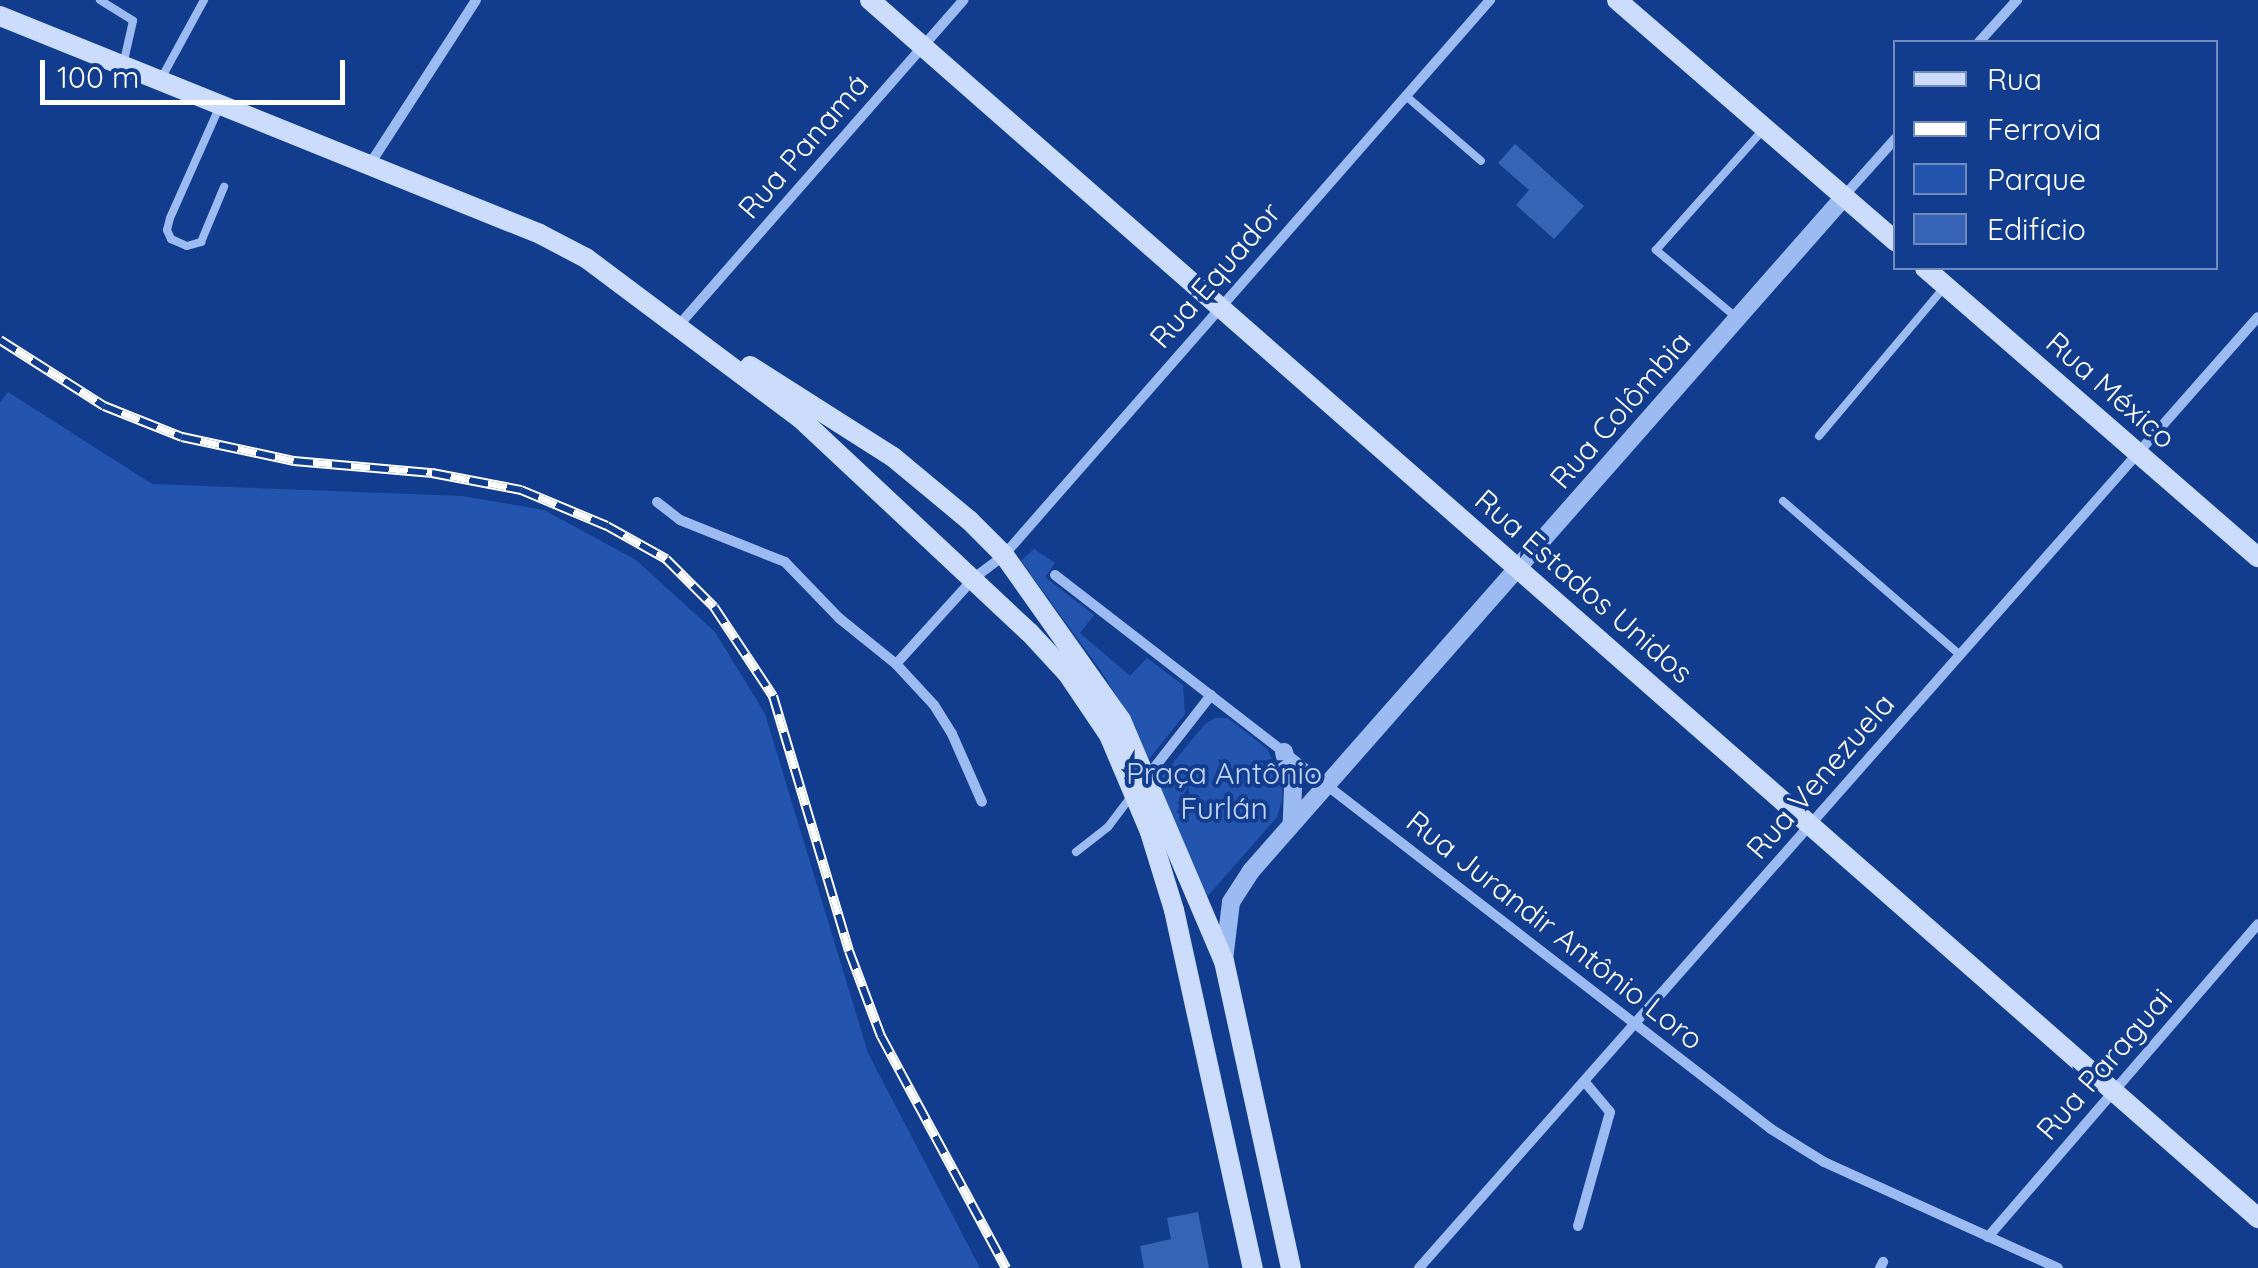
<!DOCTYPE html>
<html>
<head>
<meta charset="utf-8">
<style>
	body { margin:0 }
	#map { position:relative; width:2258px; height:1268px; overflow:hidden; background:#123d8f; font-family:Quicksand,sans-serif }
	div>[style] { position:absolute }
	.green>* { inset:0; background:#2455ae }
	.building>* { inset:0; background:#3663b6 }
	.service>* { height:8px; margin:-4px; padding:0 4px; transform-origin:4px; border-radius:4px; background:#9cbbf2 }
	.minor>* { height:10px; margin:-5px; padding:0 5px; transform-origin:5px; border-radius:5px; background:#9cbbf2 }
	.tertiary>* { height:18px; margin:-9px; padding:0 9px; transform-origin:9px; border-radius:9px; background:#9cbbf2 }
	.secondary>* { height:20px; margin:-10px; padding:0 10px; transform-origin:10px; border-radius:10px; background:#cbdcfc }
	.rail>* { height:10px; margin-top:-5px; transform-origin:0; background:repeating-linear-gradient(90deg,#123d8f 0 19px,#fff 0 38px); box-sizing:border-box; border-block:2px solid #fff }
	span { translate:-50% -50%; white-space:nowrap; text-align:center; line-height:1.15; -webkit-text-stroke:8px #123d8f; paint-order:stroke }
	.street-label { font-size:30px; color:#fff }
	.park-label { font-size:30px; color:#c3d8fd }
	.legend { position:absolute; left:1893px; top:40px; width:325px; height:230px; box-sizing:border-box; background:#123d8f; border:2px solid #718bbc; margin:0; padding:12px 18px; list-style:none; font-size:30px; color:#fff }
	.legend li { display:flex; align-items:center; gap:20px; height:50px }
	.legend b { width:50px; border:2px solid #718bbc }
	.scale { position:absolute; left:40px; top:60px; width:305px; height:45px; box-sizing:border-box; border:5px solid #fff; border-top:0; padding-left:12px; font-size:30px; line-height:35px; white-space:nowrap; color:#fff; -webkit-text-stroke:8px #123d8f; paint-order:stroke }
</style>
</head>
<body>
<div id="map">
	<div class="green">
		<div style="clip-path:polygon(8px 392px,152px 484px,462px 496px,544px 510px,636px 560px,715px 632px,765px 714px,868px 1053px,980px 1268px,0 1268px,0 402px)"></div>
		<div style="clip-path:polygon(1034px 549px,1055px 563px,1045px 577px,1094px 615px,1080px 633px,1130px 676px,1147px 658px,1183px 685px,1185px 714px,1149px 759px,1133px 722px,1101px 671px,1021px 561px)"></div>
		<div style="clip-path:polygon(1215px 718px,1228px 718px,1267px 749px,1282px 779px,1282px 800px,1277px 817px,1206px 898px,1158px 781px,1205px 724px)"></div>
	</div>
	<div class="building">
		<div style="clip-path:polygon(1515px 144px,1584px 206px,1554px 239px,1516px 205px,1529px 190px,1498px 163px)"></div>
		<div style="clip-path:polygon(1198px 1212px,1209px 1268px,1144px 1268px,1140px 1246px,1171px 1239px,1167px 1218px)"></div>
	</div>
	<div class="service">
		<div style="left:100px;top:0;width:39px;rotate:32deg"></div>
		<div style="left:133px;top:21px;width:45px;rotate:102.8deg"></div>
		<div style="left:162px;top:77px;width:88px;rotate:-61.4deg"></div>
		<div style="left:1406px;top:96px;width:99px;rotate:40.9deg"></div>
		<div style="left:219px;top:108px;width:120px;rotate:114deg"></div>
		<div style="left:170px;top:218px;width:12px;rotate:104deg"></div>
		<div style="left:167px;top:230px;width:10px;rotate:66deg"></div>
		<div style="left:171px;top:239px;width:17px;rotate:24deg"></div>
		<div style="left:187px;top:246px;width:15px;rotate:-16deg"></div>
		<div style="left:201px;top:242px;width:60px;rotate:-67.3deg"></div>
		<div style="left:1737px;top:318px;width:106px;rotate:-140deg"></div>
		<div style="left:1656px;top:250px;width:159px;rotate:-48.3deg"></div>
		<div style="left:1819px;top:436px;width:192px;rotate:-49.9deg"></div>
		<div style="left:1783px;top:501px;width:235px;rotate:41deg"></div>
		<div style="left:1076px;top:852px;width:41px;rotate:-38deg"></div>
		<div style="left:1108px;top:827px;width:40px;rotate:-53deg"></div>
	</div>
	<div class="minor">
		<div style="left:1979px;top:42px;width:57px;rotate:-47.9deg"></div>
		<div style="left:370px;top:164px;width:195px;rotate:-57.1deg"></div>
		<div style="left:1844px;top:196px;width:78px;rotate:-48.1deg"></div>
		<div style="left:679px;top:325px;width:432px;rotate:-48.8deg"></div>
		<div style="left:657px;top:502px;width:29px;rotate:38deg"></div>
		<div style="left:680px;top:520px;width:113px;rotate:21.8deg"></div>
		<div style="left:785px;top:562px;width:78px;rotate:46deg"></div>
		<div style="left:839px;top:618px;width:73px;rotate:38.9deg"></div>
		<div style="left:896px;top:664px;width:56px;rotate:47.2deg"></div>
		<div style="left:934px;top:705px;width:34px;rotate:58deg"></div>
		<div style="left:952px;top:734px;width:74px;rotate:66.2deg"></div>
		<div style="left:1055px;top:575px;width:905px;rotate:37.73deg"></div>
		<div style="left:1771px;top:1129px;width:62px;rotate:31.9deg"></div>
		<div style="left:1824px;top:1162px;width:257px;rotate:24.4deg"></div>
		<div style="left:896px;top:664px;width:116px;rotate:-47.8deg"></div>
		<div style="left:974px;top:578px;width:38px;rotate:-37deg"></div>
		<div style="left:1004px;top:555px;width:738px;rotate:-48.79deg"></div>
		<div style="left:1147px;top:777px;width:104px;rotate:-52deg"></div>
		<div style="left:1578px;top:1226px;width:118px;rotate:-74.3deg"></div>
		<div style="left:1610px;top:1112px;width:40px;rotate:-130deg"></div>
		<div style="left:1988px;top:1237px;width:413px;rotate:-49.2deg"></div>
		<div style="left:1419px;top:1268px;width:1268px;rotate:-48.58deg"></div>
		<div style="left:1880px;top:1268px;width:7px;rotate:-63deg"></div>
	</div>
	<div class="tertiary">
		<div style="left:1284px;top:752px;width:36px;rotate:76deg"></div>
		<div style="left:1293px;top:787px;width:37px;rotate:92deg"></div>
		<div style="left:1224px;top:960px;width:58px;rotate:-83.1deg"></div>
		<div style="left:1231px;top:902px;width:37px;rotate:-57deg"></div>
		<div style="left:1251px;top:871px;width:898px;rotate:-48.66deg"></div>
	</div>
	<div class="secondary">
		<div style="left:870px;top:0;width:1847px;rotate:41.27deg"></div>
		<div style="left:1617px;top:0;width:369px;rotate:40.9deg"></div>
		<div style="left:0;top:16px;width:582px;rotate:21.98deg"></div>
		<div style="left:540px;top:234px;width:52px;rotate:27.6deg"></div>
		<div style="left:586px;top:258px;width:267px;rotate:36.8deg"></div>
		<div style="left:800px;top:418px;width:313px;rotate:43.1deg"></div>
		<div style="left:1029px;top:632px;width:56px;rotate:47.2deg"></div>
		<div style="left:1067px;top:673px;width:75px;rotate:55.9deg"></div>
		<div style="left:1109px;top:735px;width:105px;rotate:67.1deg"></div>
		<div style="left:1150px;top:832px;width:82px;rotate:72.9deg"></div>
		<div style="left:1174px;top:910px;width:367px;rotate:77.6deg"></div>
		<div style="left:1925px;top:268px;width:441px;rotate:41deg"></div>
		<div style="left:750px;top:366px;width:169px;rotate:32.5deg"></div>
		<div style="left:893px;top:457px;width:99px;rotate:39.7deg"></div>
		<div style="left:969px;top:520px;width:49px;rotate:45deg"></div>
		<div style="left:1004px;top:555px;width:202px;rotate:54.7deg"></div>
		<div style="left:1121px;top:720px;width:262px;rotate:66.9deg"></div>
		<div style="left:1224px;top:961px;width:314px;rotate:77.7deg"></div>
	</div>
	<div class="rail">
		<div style="left:0;top:340px;width:123px;rotate:32.4deg"></div>
		<div style="left:104px;top:406px;width:84px;rotate:21.7deg"></div>
		<div style="left:182px;top:437px;width:115px;rotate:12.1deg"></div>
		<div style="left:294px;top:461px;width:139px;rotate:5deg"></div>
		<div style="left:432px;top:473px;width:91px;rotate:10.8deg"></div>
		<div style="left:521px;top:490px;width:93px;rotate:22.7deg"></div>
		<div style="left:607px;top:526px;width:68px;rotate:29.2deg"></div>
		<div style="left:666px;top:559px;width:68px;rotate:45deg"></div>
		<div style="left:714px;top:607px;width:107px;rotate:56.5deg"></div>
		<div style="left:773px;top:696px;width:266px;rotate:73.4deg"></div>
		<div style="left:849px;top:951px;width:91px;rotate:69.4deg"></div>
		<div style="left:881px;top:1036px;width:264px;rotate:61.7deg"></div>
	</div>
	<div class="street-label">
		<span style="left:803px;top:146px;rotate:-49deg">Rua Panamá</span>
		<span style="left:1215px;top:275px;rotate:-49deg">Rua Equador</span>
		<span style="left:2111px;top:390px;rotate:41deg">Rua México</span>
		<span style="left:1620px;top:410px;rotate:-49deg">Rua Colômbia</span>
		<span style="left:1584px;top:586px;rotate:41deg">Rua Estados Unidos</span>
		<span style="left:1820px;top:776px;rotate:-49deg">Rua Venezuela</span>
		<span style="left:1555px;top:930px;rotate:38deg">Rua Jurandir Antônio Loro</span>
		<span style="left:2104px;top:1064px;rotate:-49deg">Rua Paraguai</span>
	</div>
	<div class="park-label">
		<span style="left:1224px;top:790px">Praça Antônio<br>Furlán</span>
	</div>
	<ul class="legend">
	<li><b style="height:12px;background:#cbdcfc"></b>Rua</li>
	<li><b style="height:12px;background:#fff"></b>Ferrovia</li>
	<li><b style="height:28px;background:#2455ae"></b>Parque</li>
	<li><b style="height:28px;background:#3663b6"></b>Edifício</li>
	</ul>
	<div class="scale">100 m</div>
</div>
</body>
</html>
